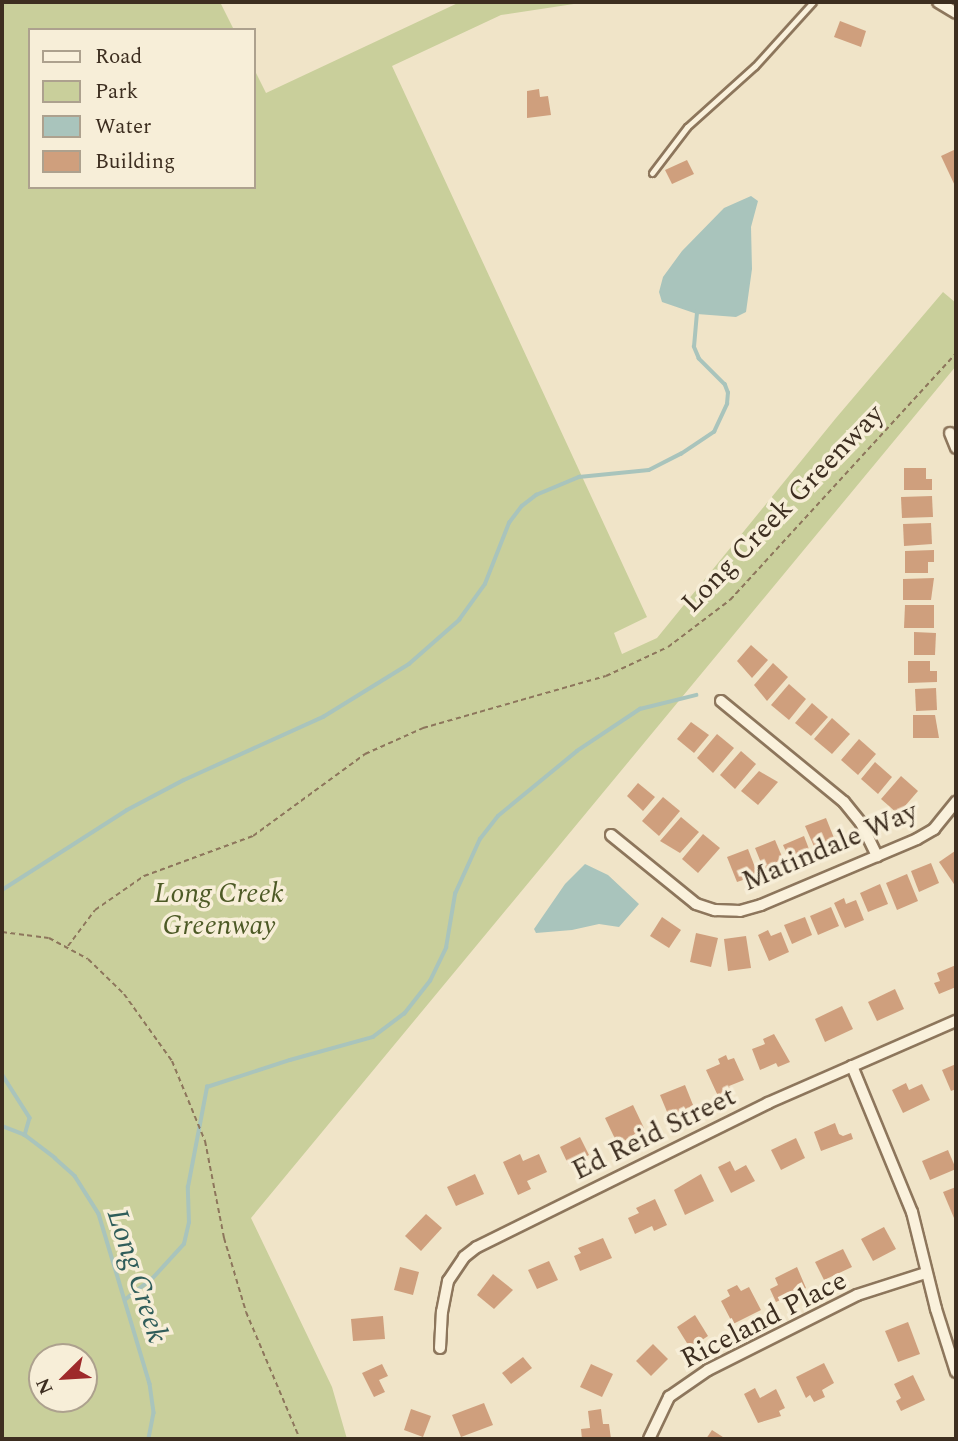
<!DOCTYPE html>
<html>
<head>
<meta charset="utf-8">
<style>
	body { margin:0 }
	#map { position:relative; width:958px; height:1441px; overflow:hidden; background:#f0e4c8; font-family:Spectral,serif }
	div>[style] { position:absolute }
	.green>* { inset:0; background:#c9cf9b }
	.water>* { inset:0; background:#a9c4bc }
	.stream>* { height:3.5px; margin:-1.75px; padding:0 1.75px; transform-origin:1.75px; border-radius:1.75px; background:#a9c4bc }
	.building>* { inset:0; background:#cf9f7d }
	.path>* { height:2px; margin-top:-1px; transform-origin:0; background:repeating-linear-gradient(90deg,#8d765c 0 5px,transparent 0 8.5px) }
	.roads { filter:drop-shadow(2px 0 #8d765c) drop-shadow(-2px 0 #8d765c) drop-shadow(0 2px #8d765c) drop-shadow(0 -2px #8d765c) }
	.lane>* { height:5px; margin:-2.5px; padding:0 2.5px; transform-origin:2.5px; border-radius:2.5px; background:#faf1dc }
	.street>* { height:10px; margin:-5px; padding:0 5px; transform-origin:5px; border-radius:5px; background:#faf1dc }
	span { translate:-50% -50%; white-space:nowrap; text-align:center; line-height:1.15; -webkit-text-stroke:7px #f7eed8; paint-order:stroke }
	.street-label { font-size:28px; color:#3d2e20 }
	.park-label { font-size:28px; color:#4d5a26; font-style:italic }
	.water-label { font-size:30px; color:#2f5d5a; font-style:italic }
	.frame { position:absolute; inset:0; border:4px solid #3d2e20; pointer-events:none }
	.legend { position:absolute; left:28px; top:28px; width:228px; height:161px; box-sizing:border-box; background:#f7eed8; border:2px solid #ada18e; margin:0; padding:9px 12px; list-style:none; font-size:21px; color:#3d2e20 }
	.legend li { display:flex; align-items:center; gap:14px; height:35px }
	.legend b { width:35px; border:2px solid #ada18e }
	.north { position:absolute; left:28px; top:1343px; width:70px; height:70px; box-sizing:border-box; background:#f7eed8; border:2px solid #ada18e; border-radius:50%; rotate:246deg; font-size:19px; font-weight:700; line-height:28px; text-align:center; color:#3d2e20 }
	.north::after { content:''; display:block; margin:auto; width:24px; height:32px; background:#9e2a2b; clip-path:polygon(50% 0,100% 100%,50% 72%,0 100%) }
</style>
</head>
<body>
<div id="map">
	<div class="green">
		<div style="clip-path:polygon(evenodd,2px 2px,220px 2px,234px 30px,30px 30px,30px 187px,254px 187px,254px 69px,266px 93px,460px 2px,587px 2px,501px 15px,392px 66px,647px 617px,614px 633px,622px 654px,657px 638px,836px 418px,943px 292px,956px 303px,956px 366px,251px 1218px,332px 1387px,347px 1439px,2px 1439px,2px 2px,42px 1357px,84px 1357px,84px 1399px,42px 1399px,42px 1357px)"></div>
	</div>
	<div class="water">
		<div style="clip-path:polygon(751px 196px,758px 201px,751px 227px,752px 269px,746px 312px,736px 317px,697px 314px,662px 302px,659px 292px,663px 277px,682px 251px,724px 208px)"></div>
		<div style="clip-path:polygon(585px 864px,608px 875px,639px 904px,619px 927px,599px 924px,572px 930px,536px 933px,534px 929px,565px 884px)"></div>
	</div>
	<div class="stream">
		<div style="left:2px;top:890px;width:148px;rotate:-32.6deg"></div>
		<div style="left:127px;top:810px;width:64px;rotate:-27.8deg"></div>
		<div style="left:184px;top:780px;width:153px;rotate:-24.4deg"></div>
		<div style="left:323px;top:717px;width:101px;rotate:-31.6deg"></div>
		<div style="left:409px;top:664px;width:67px;rotate:-41.3deg"></div>
		<div style="left:459px;top:620px;width:44px;rotate:-54.2deg"></div>
		<div style="left:485px;top:584px;width:66px;rotate:-68.5deg"></div>
		<div style="left:509px;top:523px;width:21px;rotate:-53deg"></div>
		<div style="left:522px;top:506px;width:18px;rotate:-38deg"></div>
		<div style="left:536px;top:495px;width:47px;rotate:-22.7deg"></div>
		<div style="left:579px;top:477px;width:70px;rotate:-5.7deg"></div>
		<div style="left:649px;top:470px;width:36px;rotate:-27deg"></div>
		<div style="left:681px;top:454px;width:40px;rotate:-34deg"></div>
		<div style="left:714px;top:432px;width:31px;rotate:-65deg"></div>
		<div style="left:727px;top:404px;width:11px;rotate:-85deg"></div>
		<div style="left:728px;top:393px;width:9px;rotate:-111deg"></div>
		<div style="left:725px;top:385px;width:37px;rotate:-135deg"></div>
		<div style="left:699px;top:359px;width:13px;rotate:-113deg"></div>
		<div style="left:694px;top:347px;width:36px;rotate:-85deg"></div>
		<div style="left:2px;top:1074px;width:52px;rotate:57.5deg"></div>
		<div style="left:30px;top:1118px;width:18px;rotate:106deg"></div>
		<div style="left:2px;top:1126px;width:25px;rotate:21deg"></div>
		<div style="left:25px;top:1135px;width:38px;rotate:37deg"></div>
		<div style="left:55px;top:1158px;width:27px;rotate:42deg"></div>
		<div style="left:75px;top:1176px;width:45px;rotate:57.7deg"></div>
		<div style="left:99px;top:1214px;width:177px;rotate:73.3deg"></div>
		<div style="left:150px;top:1384px;width:29px;rotate:82deg"></div>
		<div style="left:154px;top:1413px;width:26px;rotate:101deg"></div>
		<div style="left:126px;top:1299px;width:33px;rotate:-38deg"></div>
		<div style="left:152px;top:1279px;width:47px;rotate:-47.6deg"></div>
		<div style="left:184px;top:1244px;width:22px;rotate:-77deg"></div>
		<div style="left:189px;top:1223px;width:36px;rotate:-92deg"></div>
		<div style="left:188px;top:1187px;width:102px;rotate:-79.2deg"></div>
		<div style="left:207px;top:1087px;width:87px;rotate:-18deg"></div>
		<div style="left:290px;top:1060px;width:86px;rotate:-15.5deg"></div>
		<div style="left:373px;top:1037px;width:39px;rotate:-37deg"></div>
		<div style="left:404px;top:1014px;width:42px;rotate:-51.8deg"></div>
		<div style="left:430px;top:981px;width:37px;rotate:-64deg"></div>
		<div style="left:446px;top:948px;width:55px;rotate:-80.5deg"></div>
		<div style="left:455px;top:894px;width:60px;rotate:-65.6deg"></div>
		<div style="left:480px;top:839px;width:29px;rotate:-52deg"></div>
		<div style="left:498px;top:816px;width:102px;rotate:-39.4deg"></div>
		<div style="left:577px;top:751px;width:76px;rotate:-33.7deg"></div>
		<div style="left:640px;top:709px;width:58px;rotate:-14deg"></div>
	</div>
	<div class="building">
		<div style="clip-path:polygon(840px 21px,866px 31px,861px 47px,834px 37px)"></div>
		<div style="clip-path:polygon(539px 89px,540px 97px,548px 96px,551px 115px,527px 118px,527px 91px)"></div>
		<div style="clip-path:polygon(956px 149px,956px 188px,941px 156px)"></div>
		<div style="clip-path:polygon(687px 160px,694px 174px,672px 184px,665px 170px)"></div>
		<div style="clip-path:polygon(904px 468px,926px 468px,926px 479px,932px 479px,932px 490px,904px 490px)"></div>
		<div style="clip-path:polygon(932px 496px,933px 517px,902px 518px,901px 497px)"></div>
		<div style="clip-path:polygon(931px 523px,932px 544px,904px 546px,903px 524px)"></div>
		<div style="clip-path:polygon(934px 550px,934px 562px,928px 562px,928px 573px,905px 573px,905px 551px)"></div>
		<div style="clip-path:polygon(934px 578px,931px 600px,903px 600px,903px 579px)"></div>
		<div style="clip-path:polygon(905px 605px,934px 605px,934px 628px,904px 628px)"></div>
		<div style="clip-path:polygon(914px 632px,936px 633px,935px 655px,914px 655px)"></div>
		<div style="clip-path:polygon(751px 645px,768px 660px,752px 678px,737px 661px)"></div>
		<div style="clip-path:polygon(908px 661px,930px 661px,930px 671px,937px 671px,937px 682px,908px 683px)"></div>
		<div style="clip-path:polygon(773px 663px,788px 677px,767px 701px,754px 685px)"></div>
		<div style="clip-path:polygon(789px 684px,806px 699px,789px 720px,771px 705px)"></div>
		<div style="clip-path:polygon(936px 688px,937px 710px,916px 711px,915px 689px)"></div>
		<div style="clip-path:polygon(812px 703px,828px 717px,811px 736px,795px 723px)"></div>
		<div style="clip-path:polygon(913px 715px,935px 715px,939px 738px,913px 738px)"></div>
		<div style="clip-path:polygon(832px 718px,850px 734px,832px 754px,814px 739px)"></div>
		<div style="clip-path:polygon(691px 722px,709px 735px,694px 753px,677px 739px)"></div>
		<div style="clip-path:polygon(717px 734px,734px 748px,713px 773px,697px 758px)"></div>
		<div style="clip-path:polygon(859px 739px,876px 754px,858px 775px,841px 760px)"></div>
		<div style="clip-path:polygon(741px 751px,756px 764px,735px 789px,720px 775px)"></div>
		<div style="clip-path:polygon(875px 762px,892px 777px,878px 794px,861px 779px)"></div>
		<div style="clip-path:polygon(759px 771px,778px 782px,758px 805px,741px 791px)"></div>
		<div style="clip-path:polygon(901px 776px,918px 791px,898px 814px,881px 799px)"></div>
		<div style="clip-path:polygon(638px 783px,655px 797px,643px 811px,627px 796px)"></div>
		<div style="clip-path:polygon(663px 797px,680px 811px,659px 836px,642px 821px)"></div>
		<div style="clip-path:polygon(681px 817px,699px 832px,680px 853px,660px 841px)"></div>
		<div style="clip-path:polygon(826px 818px,836px 843px,816px 851px,805px 826px)"></div>
		<div style="clip-path:polygon(703px 834px,720px 848px,698px 873px,682px 859px)"></div>
		<div style="clip-path:polygon(804px 836px,812px 857px,792px 865px,783px 845px)"></div>
		<div style="clip-path:polygon(775px 840px,786px 866px,766px 875px,755px 848px)"></div>
		<div style="clip-path:polygon(748px 849px,758px 875px,737px 882px,727px 857px)"></div>
		<div style="clip-path:polygon(955px 851px,956px 854px,956px 887px,939px 862px)"></div>
		<div style="clip-path:polygon(931px 863px,939px 883px,919px 892px,911px 871px)"></div>
		<div style="clip-path:polygon(907px 874px,918px 901px,897px 910px,886px 883px)"></div>
		<div style="clip-path:polygon(880px 884px,888px 904px,868px 912px,860px 893px)"></div>
		<div style="clip-path:polygon(844px 898px,846px 904px,856px 900px,864px 920px,845px 928px,834px 903px)"></div>
		<div style="clip-path:polygon(831px 907px,839px 926px,818px 935px,810px 916px)"></div>
		<div style="clip-path:polygon(662px 917px,681px 930px,669px 948px,650px 936px)"></div>
		<div style="clip-path:polygon(805px 917px,812px 935px,792px 944px,784px 925px)"></div>
		<div style="clip-path:polygon(768px 930px,771px 936px,781px 932px,789px 952px,769px 961px,758px 935px)"></div>
		<div style="clip-path:polygon(696px 933px,718px 938px,711px 967px,690px 962px)"></div>
		<div style="clip-path:polygon(746px 936px,751px 968px,728px 971px,724px 939px)"></div>
		<div style="clip-path:polygon(956px 965px,956px 987px,939px 994px,934px 983px,940px 981px,937px 973px)"></div>
		<div style="clip-path:polygon(895px 989px,904px 1009px,877px 1021px,868px 1002px)"></div>
		<div style="clip-path:polygon(842px 1006px,853px 1029px,825px 1042px,815px 1019px)"></div>
		<div style="clip-path:polygon(774px 1034px,790px 1062px,778px 1067px,776px 1063px,760px 1070px,752px 1049px,765px 1044px,763px 1039px)"></div>
		<div style="clip-path:polygon(726px 1055px,728px 1060px,734px 1058px,744px 1080px,729px 1086px,733px 1095px,727px 1098px,724px 1094px,718px 1096px,706px 1070px,720px 1064px,718px 1059px)"></div>
		<div style="clip-path:polygon(956px 1064px,956px 1089px,951px 1091px,942px 1070px)"></div>
		<div style="clip-path:polygon(906px 1083px,909px 1090px,922px 1084px,930px 1100px,903px 1113px,892px 1090px)"></div>
		<div style="clip-path:polygon(685px 1085px,693px 1105px,670px 1119px,660px 1095px)"></div>
		<div style="clip-path:polygon(633px 1105px,644px 1128px,618px 1145px,605px 1118px)"></div>
		<div style="clip-path:polygon(835px 1123px,839px 1134px,843px 1136px,851px 1133px,853px 1139px,821px 1151px,814px 1132px)"></div>
		<div style="clip-path:polygon(580px 1137px,589px 1155px,569px 1166px,560px 1147px)"></div>
		<div style="clip-path:polygon(796px 1138px,805px 1158px,781px 1170px,771px 1150px)"></div>
		<div style="clip-path:polygon(948px 1150px,956px 1169px,930px 1180px,922px 1161px)"></div>
		<div style="clip-path:polygon(520px 1154px,523px 1161px,539px 1154px,547px 1172px,527px 1181px,531px 1189px,518px 1195px,503px 1162px)"></div>
		<div style="clip-path:polygon(730px 1161px,735px 1171px,746px 1165px,755px 1181px,731px 1193px,718px 1167px)"></div>
		<div style="clip-path:polygon(475px 1174px,484px 1194px,456px 1206px,447px 1187px)"></div>
		<div style="clip-path:polygon(701px 1174px,714px 1201px,685px 1215px,674px 1190px)"></div>
		<div style="clip-path:polygon(956px 1187px,956px 1217px,954px 1218px,943px 1192px)"></div>
		<div style="clip-path:polygon(655px 1199px,667px 1225px,654px 1231px,652px 1226px,635px 1234px,628px 1218px,639px 1213px,636px 1208px)"></div>
		<div style="clip-path:polygon(426px 1214px,442px 1228px,421px 1251px,405px 1236px)"></div>
		<div style="clip-path:polygon(884px 1227px,896px 1249px,873px 1261px,861px 1239px)"></div>
		<div style="clip-path:polygon(603px 1238px,612px 1258px,580px 1271px,574px 1256px,581px 1253px,578px 1248px)"></div>
		<div style="clip-path:polygon(843px 1249px,852px 1267px,824px 1280px,815px 1262px)"></div>
		<div style="clip-path:polygon(549px 1261px,558px 1280px,537px 1289px,528px 1270px)"></div>
		<div style="clip-path:polygon(400px 1267px,419px 1272px,413px 1295px,394px 1290px)"></div>
		<div style="clip-path:polygon(797px 1267px,806px 1288px,776px 1302px,770px 1289px,778px 1285px,775px 1278px)"></div>
		<div style="clip-path:polygon(493px 1274px,513px 1290px,494px 1309px,477px 1295px)"></div>
		<div style="clip-path:polygon(737px 1285px,741px 1291px,749px 1287px,761px 1310px,733px 1324px,721px 1301px,730px 1296px,727px 1290px)"></div>
		<div style="clip-path:polygon(695px 1315px,708px 1336px,690px 1348px,677px 1327px)"></div>
		<div style="clip-path:polygon(383px 1316px,385px 1339px,353px 1341px,351px 1319px)"></div>
		<div style="clip-path:polygon(908px 1322px,920px 1354px,898px 1362px,885px 1331px)"></div>
		<div style="clip-path:polygon(653px 1344px,668px 1359px,651px 1376px,636px 1361px)"></div>
		<div style="clip-path:polygon(523px 1357px,532px 1368px,511px 1384px,502px 1373px)"></div>
		<div style="clip-path:polygon(824px 1363px,834px 1383px,822px 1390px,825px 1397px,814px 1402px,810px 1395px,806px 1398px,796px 1377px)"></div>
		<div style="clip-path:polygon(382px 1364px,388px 1376px,379px 1380px,385px 1392px,374px 1397px,362px 1373px)"></div>
		<div style="clip-path:polygon(591px 1364px,613px 1374px,602px 1397px,580px 1387px)"></div>
		<div style="clip-path:polygon(913px 1375px,925px 1400px,901px 1411px,896px 1401px,901px 1398px,894px 1384px)"></div>
		<div style="clip-path:polygon(755px 1388px,760px 1398px,776px 1389px,785px 1408px,779px 1411px,781px 1416px,758px 1423px,744px 1394px)"></div>
		<div style="clip-path:polygon(484px 1403px,493px 1425px,461px 1437px,452px 1415px)"></div>
		<div style="clip-path:polygon(411px 1409px,431px 1416px,423px 1437px,404px 1430px)"></div>
		<div style="clip-path:polygon(601px 1409px,603px 1424px,609px 1424px,611px 1439px,582px 1439px,581px 1429px,590px 1428px,588px 1411px)"></div>
		<div style="clip-path:polygon(712px 1430px,726px 1439px,706px 1439px)"></div>
	</div>
	<div class="path">
		<div style="left:2px;top:932px;width:47px;rotate:7.3deg"></div>
		<div style="left:49px;top:938px;width:44px;rotate:28.3deg"></div>
		<div style="left:88px;top:959px;width:50px;rotate:44.2deg"></div>
		<div style="left:124px;top:994px;width:82px;rotate:54.4deg"></div>
		<div style="left:172px;top:1061px;width:87px;rotate:67.6deg"></div>
		<div style="left:205px;top:1141px;width:99px;rotate:78.9deg"></div>
		<div style="left:224px;top:1238px;width:77px;rotate:73.4deg"></div>
		<div style="left:246px;top:1312px;width:138px;rotate:67deg"></div>
		<div style="left:68px;top:946px;width:45px;rotate:-53.1deg"></div>
		<div style="left:95px;top:910px;width:60px;rotate:-34.8deg"></div>
		<div style="left:144px;top:876px;width:116px;rotate:-20.2deg"></div>
		<div style="left:253px;top:836px;width:139px;rotate:-36.2deg"></div>
		<div style="left:365px;top:754px;width:64px;rotate:-24.1deg"></div>
		<div style="left:423px;top:728px;width:190px;rotate:-15.9deg"></div>
		<div style="left:606px;top:676px;width:68px;rotate:-25.1deg"></div>
		<div style="left:668px;top:647px;width:78px;rotate:-37.2deg"></div>
		<div style="left:730px;top:600px;width:335px;rotate:-47.5deg"></div>
	</div>
	<div class="roads">
		<div class="lane">
			<div style="left:652px;top:173px;width:58px;rotate:-52.7deg"></div>
			<div style="left:687px;top:127px;width:91px;rotate:-41.9deg"></div>
			<div style="left:755px;top:66px;width:86px;rotate:-47.8deg"></div>
		</div>
		<div class="street">
			<div style="left:938px;top:2px;width:21px;rotate:31deg"></div>
			<div style="left:950px;top:433px;width:16px;rotate:68deg"></div>
			<div style="left:721px;top:701px;width:159px;rotate:39.4deg"></div>
			<div style="left:844px;top:802px;width:27px;rotate:51deg"></div>
			<div style="left:861px;top:823px;width:37px;rotate:64deg"></div>
			<div style="left:611px;top:835px;width:109px;rotate:39.1deg"></div>
			<div style="left:696px;top:904px;width:20px;rotate:18deg"></div>
			<div style="left:715px;top:910px;width:25px;rotate:2deg"></div>
			<div style="left:740px;top:911px;width:22px;rotate:-16deg"></div>
			<div style="left:761px;top:905px;width:169px;rotate:-22.9deg"></div>
			<div style="left:917px;top:839px;width:20px;rotate:-30deg"></div>
			<div style="left:934px;top:829px;width:35px;rotate:-51deg"></div>
			<div style="left:852px;top:1066px;width:158px;rotate:67.7deg"></div>
			<div style="left:912px;top:1212px;width:100px;rotate:76.1deg"></div>
			<div style="left:936px;top:1309px;width:66px;rotate:72.4deg"></div>
			<div style="left:440px;top:1348px;width:36px;rotate:-87deg"></div>
			<div style="left:442px;top:1312px;width:32px;rotate:-79deg"></div>
			<div style="left:448px;top:1281px;width:29px;rotate:-56deg"></div>
			<div style="left:464px;top:1257px;width:16px;rotate:-38deg"></div>
			<div style="left:477px;top:1247px;width:325px;rotate:-26.3deg"></div>
			<div style="left:768px;top:1103px;width:205px;rotate:-23.6deg"></div>
			<div style="left:649px;top:1439px;width:47px;rotate:-64.5deg"></div>
			<div style="left:669px;top:1397px;width:47px;rotate:-34.7deg"></div>
			<div style="left:708px;top:1370px;width:167px;rotate:-26.7deg"></div>
			<div style="left:857px;top:1295px;width:72px;rotate:-17.7deg"></div>
		</div>
	</div>
	<div class="street-label">
		<span style="left:783px;top:509px;rotate:-46deg">Long Creek Greenway</span>
		<span style="left:830px;top:847px;rotate:-23deg">Matindale Way</span>
		<span style="left:654px;top:1134px;rotate:-26deg">Ed Reid Street</span>
		<span style="left:764px;top:1320px;rotate:-27deg">Riceland Place</span>
	</div>
	<div class="park-label">
		<span style="left:219px;top:910px">Long Creek<br>Greenway</span>
	</div>
	<div class="water-label">
		<span style="left:137px;top:1276px;rotate:72deg">Long Creek</span>
	</div>
	<div class="frame"></div>
	<ul class="legend">
	<li><b style="height:9px;background:#faf1dc"></b>Road</li>
	<li><b style="height:19px;background:#c9cf9b"></b>Park</li>
	<li><b style="height:19px;background:#a9c4bc"></b>Water</li>
	<li><b style="height:19px;background:#cf9f7d"></b>Building</li>
	</ul>
	<div class="north">N</div>
</div>
</body>
</html>
